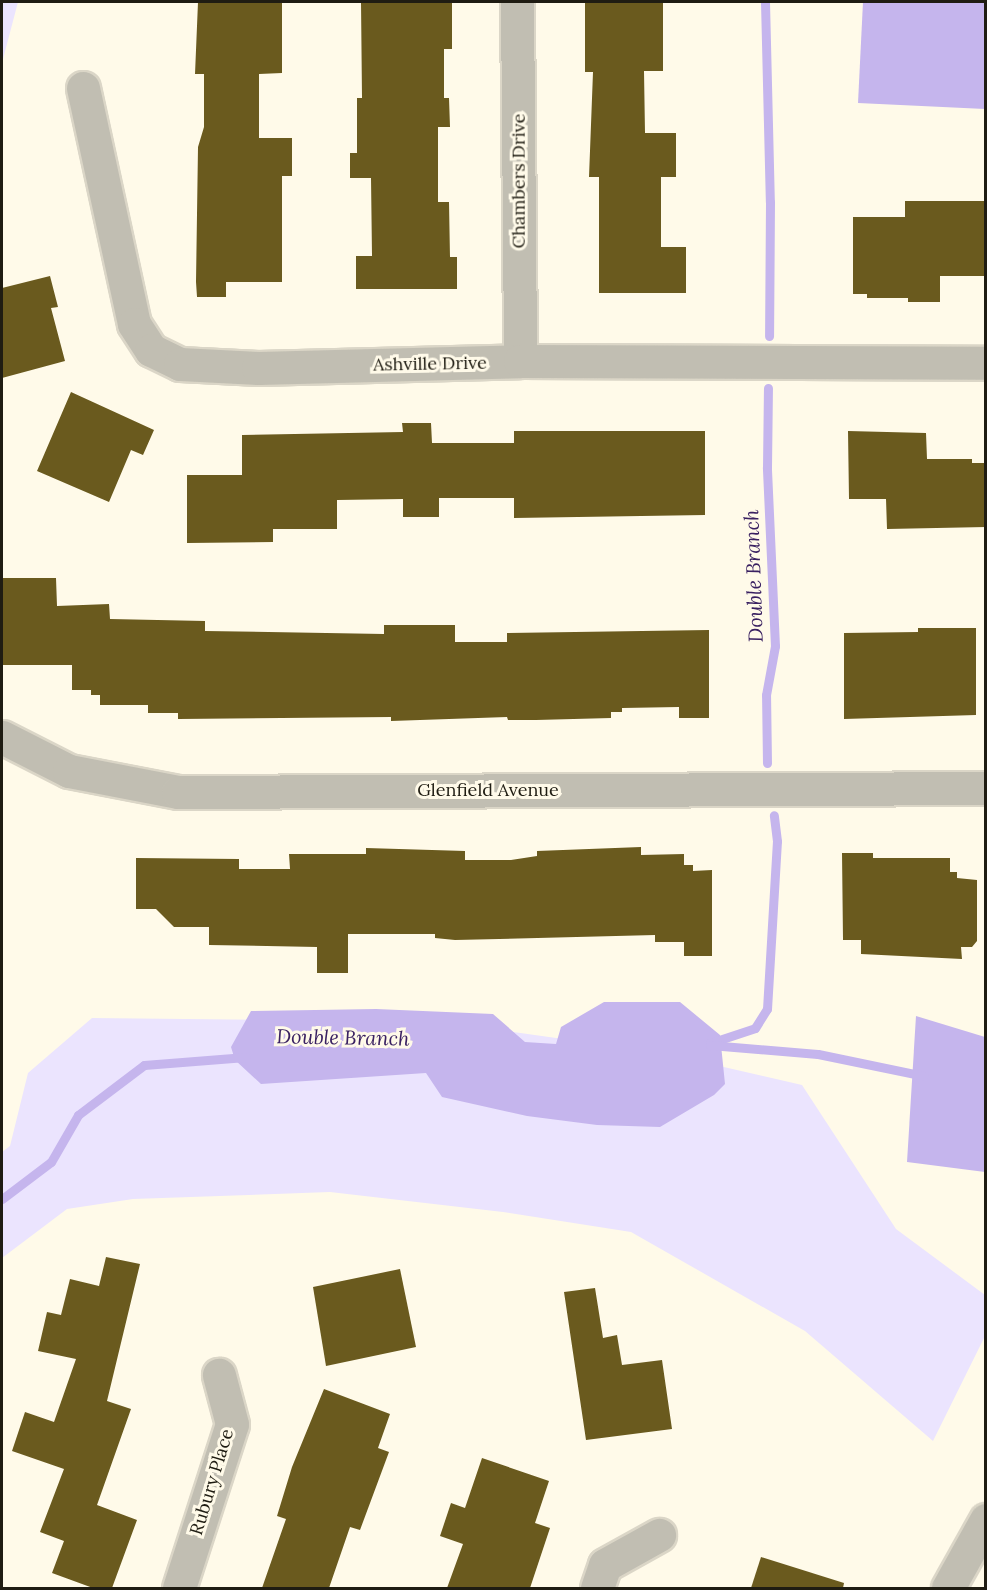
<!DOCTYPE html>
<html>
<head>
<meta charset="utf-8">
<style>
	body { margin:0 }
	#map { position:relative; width:987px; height:1590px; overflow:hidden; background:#fffae9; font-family:Lora,serif }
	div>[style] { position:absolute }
	.green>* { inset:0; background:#ebe4fe }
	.water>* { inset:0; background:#c5b5ed }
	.stream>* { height:9px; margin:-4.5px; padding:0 4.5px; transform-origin:4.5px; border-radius:4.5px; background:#c5b5ed }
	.building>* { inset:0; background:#6a5a1e }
	.roads { filter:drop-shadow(2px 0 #dbd6c7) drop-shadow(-2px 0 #dbd6c7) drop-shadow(0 2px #dbd6c7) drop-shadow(0 -2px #dbd6c7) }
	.minor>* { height:33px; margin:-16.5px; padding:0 16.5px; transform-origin:16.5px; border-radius:16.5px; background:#c1beb2 }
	span { translate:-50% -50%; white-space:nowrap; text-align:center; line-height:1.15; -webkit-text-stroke:6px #fffae9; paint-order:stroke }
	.street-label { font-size:18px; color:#1f1c12 }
	.water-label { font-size:20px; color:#392061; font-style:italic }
	.frame { position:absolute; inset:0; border:3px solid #1f1c12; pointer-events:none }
</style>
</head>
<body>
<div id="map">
	<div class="green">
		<div style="clip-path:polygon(2px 2px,18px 2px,2px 63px)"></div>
		<div style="clip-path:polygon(92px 1018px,443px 1022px,663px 1053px,802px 1085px,896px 1229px,985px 1295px,985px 1336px,933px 1441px,805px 1331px,631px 1232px,503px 1212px,330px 1192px,133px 1199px,67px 1209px,2px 1258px,2px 1152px,10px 1146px,28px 1073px)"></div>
	</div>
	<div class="water">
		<div style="clip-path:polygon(863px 2px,985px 2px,985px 109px,858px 103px)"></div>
		<div style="clip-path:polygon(604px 1002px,680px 1002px,720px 1035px,725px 1084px,714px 1095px,660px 1127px,597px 1125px,527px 1116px,442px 1097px,426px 1073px,261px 1084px,235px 1060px,231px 1047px,251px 1011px,376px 1009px,493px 1014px,525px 1042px,556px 1044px,561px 1027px)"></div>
		<div style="clip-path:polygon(916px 1016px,985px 1037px,985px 1172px,907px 1162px)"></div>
	</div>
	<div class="stream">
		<div style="left:765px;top:2px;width:200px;rotate:88.6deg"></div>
		<div style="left:770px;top:202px;width:134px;rotate:90.4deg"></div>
		<div style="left:767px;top:763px;width:68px;rotate:-90.8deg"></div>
		<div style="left:766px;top:695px;width:50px;rotate:-79.6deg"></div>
		<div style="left:775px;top:646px;width:179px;rotate:-92.6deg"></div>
		<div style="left:767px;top:467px;width:79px;rotate:-89.3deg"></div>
		<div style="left:710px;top:1043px;width:47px;rotate:-18.4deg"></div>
		<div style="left:755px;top:1028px;width:22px;rotate:-58deg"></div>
		<div style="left:767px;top:1009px;width:168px;rotate:-86.6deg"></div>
		<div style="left:777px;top:841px;width:26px;rotate:-97deg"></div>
		<div style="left:710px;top:1045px;width:108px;rotate:4.8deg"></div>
		<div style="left:818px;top:1054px;width:108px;rotate:11.7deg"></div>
		<div style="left:2px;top:1199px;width:61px;rotate:-37.1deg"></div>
		<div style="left:51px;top:1162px;width:54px;rotate:-60.1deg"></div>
		<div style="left:78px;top:1115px;width:83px;rotate:-37.1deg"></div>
		<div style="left:144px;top:1065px;width:102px;rotate:-4.5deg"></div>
	</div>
	<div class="building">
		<div style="clip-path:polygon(198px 2px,282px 2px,282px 73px,259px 74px,259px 138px,292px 138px,292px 176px,282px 176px,282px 282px,226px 282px,226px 297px,197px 297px,196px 282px,198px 147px,204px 127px,204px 74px,195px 74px)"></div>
		<div style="clip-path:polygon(361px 2px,452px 2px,452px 49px,444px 49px,444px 98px,449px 98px,450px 127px,438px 127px,438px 202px,449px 202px,450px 257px,457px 257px,457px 289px,356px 289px,356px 256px,372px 256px,371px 178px,350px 178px,350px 153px,357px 153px,357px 98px,362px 98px)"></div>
		<div style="clip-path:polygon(585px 2px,663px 2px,663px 71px,644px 71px,645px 133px,676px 133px,676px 177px,661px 177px,661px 247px,686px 247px,686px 293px,599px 293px,599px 177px,589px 177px,593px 72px,585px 72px)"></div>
		<div style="clip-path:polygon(905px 201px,986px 201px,986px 276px,940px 276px,940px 302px,908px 302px,908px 298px,867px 298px,867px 294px,853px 294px,853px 217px,905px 217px)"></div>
		<div style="clip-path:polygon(50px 276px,58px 307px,51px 308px,65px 361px,2px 378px,2px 288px)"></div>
		<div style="clip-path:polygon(71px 392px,154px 430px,143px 455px,131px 450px,109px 502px,37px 471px)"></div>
		<div style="clip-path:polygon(402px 423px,431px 423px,432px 443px,514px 443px,514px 431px,705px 431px,705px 515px,514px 518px,514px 498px,439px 498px,439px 517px,403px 517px,403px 499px,337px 500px,337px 529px,273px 529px,273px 542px,187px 543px,187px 475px,242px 475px,242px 435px,403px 432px)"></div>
		<div style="clip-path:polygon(848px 431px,926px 433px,927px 459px,972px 459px,972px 463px,986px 463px,986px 527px,887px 529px,886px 499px,849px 499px)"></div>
		<div style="clip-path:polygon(2px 578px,56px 578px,57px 606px,109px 604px,110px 619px,205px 621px,205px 631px,384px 634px,384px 625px,455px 625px,455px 642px,507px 642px,507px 633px,709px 630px,709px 718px,679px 718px,679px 707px,622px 708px,622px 712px,611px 712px,611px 718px,536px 720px,508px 720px,507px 717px,391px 721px,391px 717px,178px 719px,178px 713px,148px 713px,148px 705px,100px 705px,100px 695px,91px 695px,91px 690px,72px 690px,72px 665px,2px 665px)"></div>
		<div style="clip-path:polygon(918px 628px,976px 628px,976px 715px,844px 719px,844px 633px,918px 632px)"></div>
		<div style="clip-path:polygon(641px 847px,641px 855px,684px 854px,684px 865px,693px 865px,693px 871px,712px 870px,712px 956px,684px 956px,684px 942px,655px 942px,655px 935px,455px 940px,435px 938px,435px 934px,348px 934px,348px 973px,317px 973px,317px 947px,209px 945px,209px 927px,174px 927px,156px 909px,136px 909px,136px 858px,239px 859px,239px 869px,290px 869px,289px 854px,366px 854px,366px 848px,465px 851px,465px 860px,511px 860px,537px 856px,537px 851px)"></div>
		<div style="clip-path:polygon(842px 853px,873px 853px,873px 858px,950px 858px,950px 872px,957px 872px,957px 878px,977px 880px,977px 941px,972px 947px,961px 947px,962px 959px,861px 954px,861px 940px,843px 940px)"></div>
		<div style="clip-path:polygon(106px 1257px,140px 1264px,107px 1401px,131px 1409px,97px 1505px,137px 1520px,112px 1588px,93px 1588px,52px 1573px,64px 1541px,40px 1532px,64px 1469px,12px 1451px,25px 1412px,54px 1422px,76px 1359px,38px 1351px,47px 1312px,61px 1315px,70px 1279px,99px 1286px)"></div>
		<div style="clip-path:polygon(400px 1269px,416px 1347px,326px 1366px,313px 1287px)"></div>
		<div style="clip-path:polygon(595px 1288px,603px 1338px,617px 1335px,622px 1365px,662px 1360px,672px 1429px,586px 1440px,564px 1292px)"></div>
		<div style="clip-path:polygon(324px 1389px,390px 1414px,378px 1448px,389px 1452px,360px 1530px,350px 1527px,329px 1588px,262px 1588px,286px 1519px,277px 1516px,292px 1467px)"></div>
		<div style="clip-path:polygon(482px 1458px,549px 1481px,535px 1523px,550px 1528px,530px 1588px,447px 1588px,463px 1544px,440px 1536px,451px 1503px,465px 1508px)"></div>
		<div style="clip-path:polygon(761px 1557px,844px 1583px,843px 1588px,751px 1588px)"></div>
	</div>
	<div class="roads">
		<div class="minor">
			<div style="left:517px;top:2px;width:359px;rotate:89.5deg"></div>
			<div style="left:83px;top:88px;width:241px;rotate:77.8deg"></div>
			<div style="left:134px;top:324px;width:31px;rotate:57deg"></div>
			<div style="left:151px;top:350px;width:32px;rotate:26deg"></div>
			<div style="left:180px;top:364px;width:78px;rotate:2.9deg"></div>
			<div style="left:258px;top:368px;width:262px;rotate:-1.5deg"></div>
			<div style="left:520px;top:361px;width:466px;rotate:0.2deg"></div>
			<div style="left:2px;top:737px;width:75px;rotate:26.9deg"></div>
			<div style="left:69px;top:771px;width:111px;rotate:10.9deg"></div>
			<div style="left:178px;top:792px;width:808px;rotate:-0.28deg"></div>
			<div style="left:179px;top:1588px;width:172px;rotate:-72.1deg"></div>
			<div style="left:232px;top:1424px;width:51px;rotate:-104.9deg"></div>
			<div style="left:597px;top:1588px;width:24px;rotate:-71deg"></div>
			<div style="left:605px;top:1565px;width:62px;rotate:-29.1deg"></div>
			<div style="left:948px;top:1588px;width:78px;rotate:-60.8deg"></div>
		</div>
	</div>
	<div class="street-label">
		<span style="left:519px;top:181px;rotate:-90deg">Chambers Drive</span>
		<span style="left:430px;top:364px;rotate:-1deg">Ashville Drive</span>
		<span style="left:488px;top:790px">Glenfield Avenue</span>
		<span style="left:212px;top:1482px;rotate:-73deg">Rubury Place</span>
	</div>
	<div class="water-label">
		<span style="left:753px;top:576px;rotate:-92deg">Double Branch</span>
		<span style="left:343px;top:1037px;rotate:1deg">Double Branch</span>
	</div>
	<div class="frame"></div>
</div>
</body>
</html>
